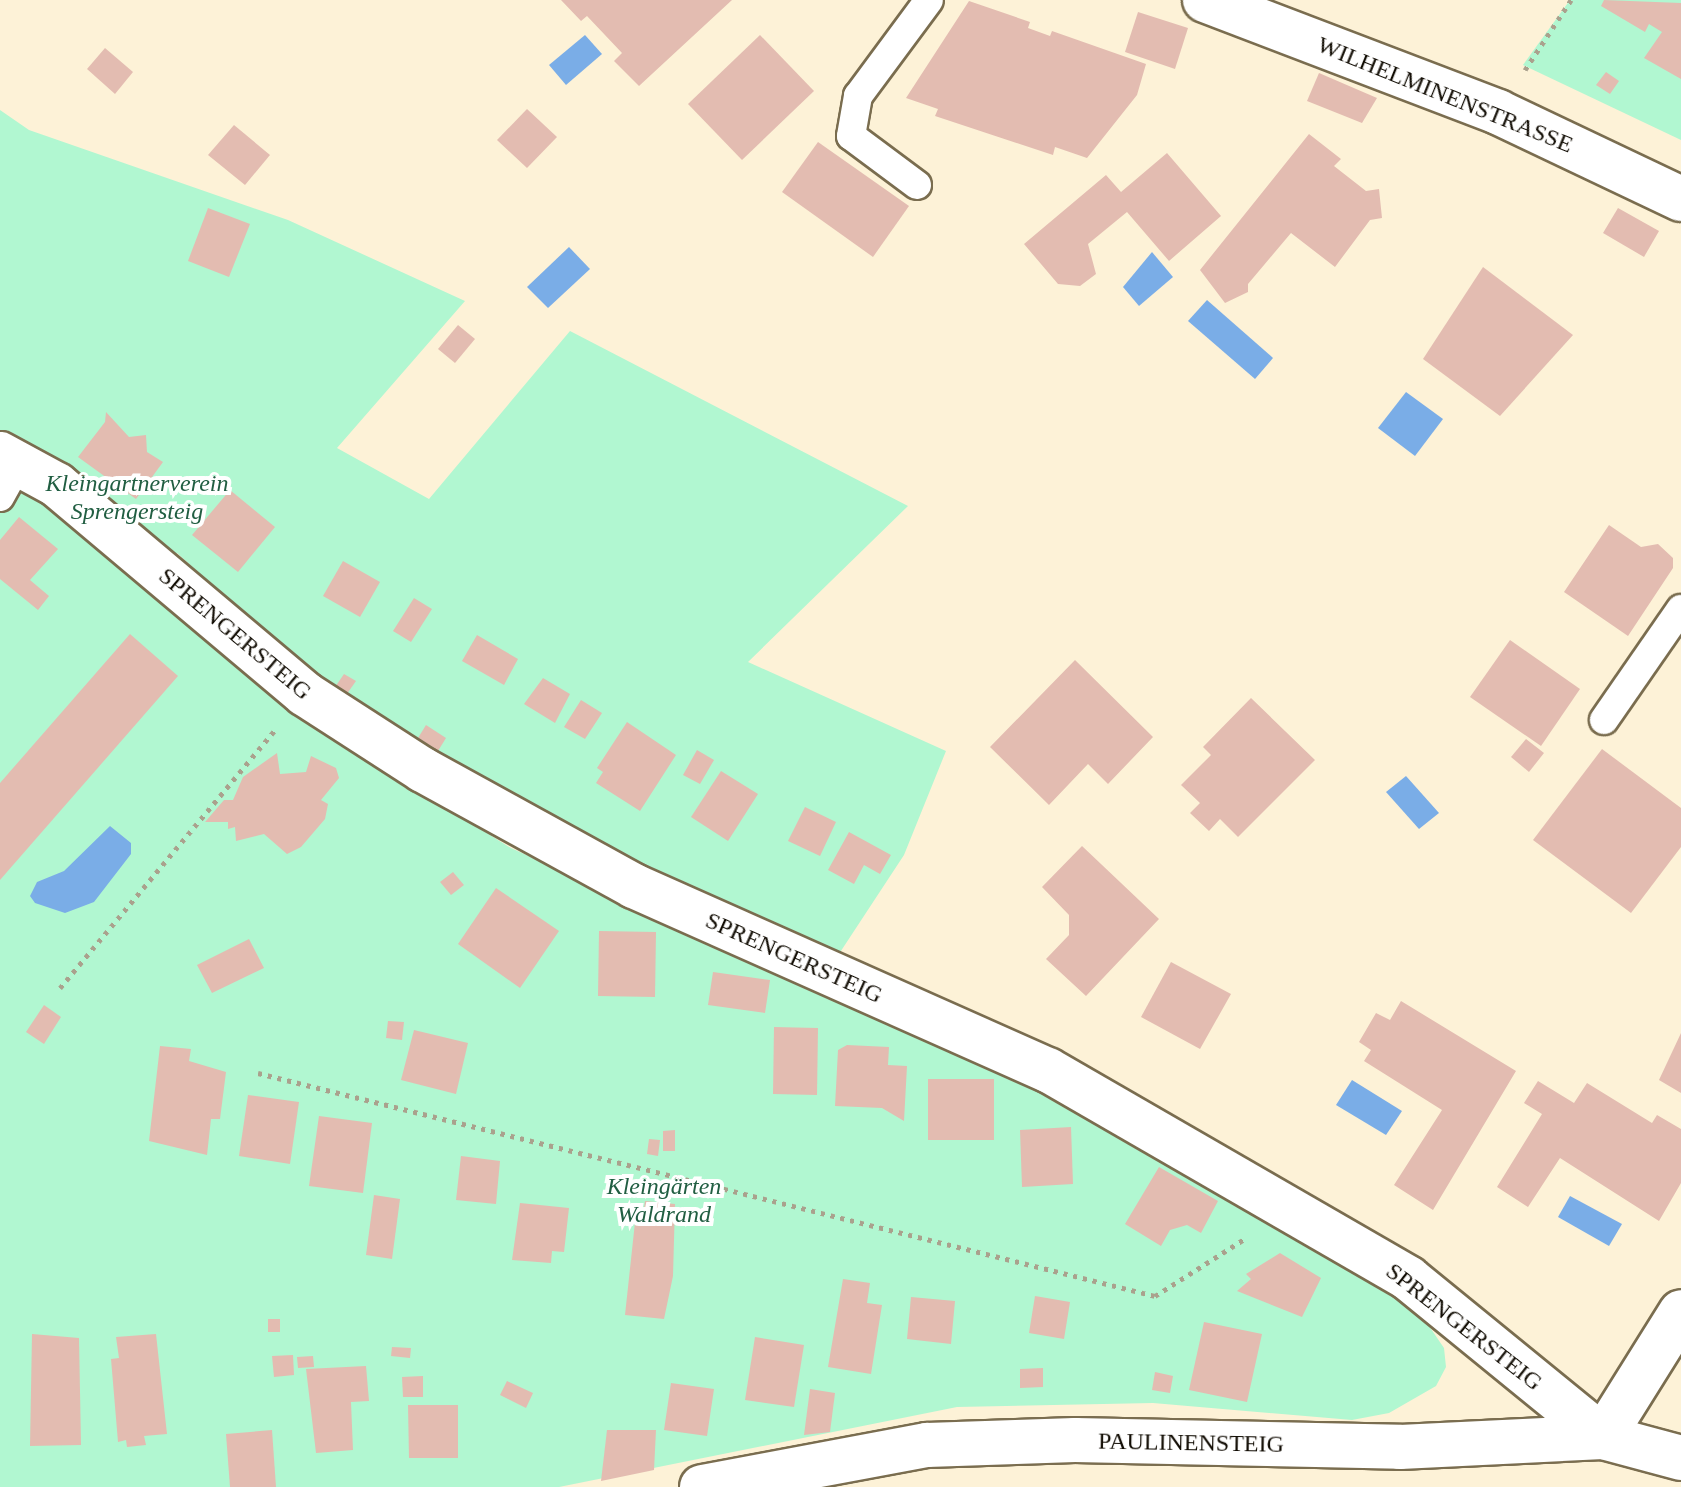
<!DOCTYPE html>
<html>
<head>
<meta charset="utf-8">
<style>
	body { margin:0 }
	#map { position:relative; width:1681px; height:1487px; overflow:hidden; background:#fdf2d7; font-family:Georgia,serif }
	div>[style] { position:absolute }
	.green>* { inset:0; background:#b1f7d1 }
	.water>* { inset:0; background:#7aade7 }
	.building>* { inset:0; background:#e3bcb1 }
	.path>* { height:5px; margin-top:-2.5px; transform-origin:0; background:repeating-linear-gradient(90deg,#aaa18d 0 4px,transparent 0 10px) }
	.roads { filter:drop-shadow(2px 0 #7a6d4f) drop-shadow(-2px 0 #7a6d4f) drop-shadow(0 2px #7a6d4f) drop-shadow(0 -2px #7a6d4f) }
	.lane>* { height:28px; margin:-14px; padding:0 14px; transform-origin:14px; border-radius:14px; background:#fff }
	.street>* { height:44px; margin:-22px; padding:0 22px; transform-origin:22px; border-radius:22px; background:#fff }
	span { translate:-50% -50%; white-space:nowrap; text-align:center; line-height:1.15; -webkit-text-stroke:8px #fff; paint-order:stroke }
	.street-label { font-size:24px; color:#110c03 }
	.park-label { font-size:24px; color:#215e42; font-style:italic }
</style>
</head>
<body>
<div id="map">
	<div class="green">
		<div style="clip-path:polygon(1570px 0,1681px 0,1681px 140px,1523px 65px)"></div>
		<div style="clip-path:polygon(0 110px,29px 130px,288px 220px,465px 301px,337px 448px,429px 499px,570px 331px,908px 506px,748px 662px,946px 751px,904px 855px,835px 960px,656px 880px,402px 737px,284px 650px,177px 553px,147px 588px,285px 707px,511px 848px,1022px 1081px,1262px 1203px,1414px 1304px,1444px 1348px,1446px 1367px,1436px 1386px,1389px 1413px,1352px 1420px,1153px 1403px,957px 1407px,559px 1487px,0 1487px)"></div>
	</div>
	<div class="water">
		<div style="clip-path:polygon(585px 35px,602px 54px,566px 85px,549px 65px)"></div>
		<div style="clip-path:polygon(569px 247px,590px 269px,548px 308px,527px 287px)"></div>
		<div style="clip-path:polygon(1152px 252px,1173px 277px,1139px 306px,1123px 287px)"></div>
		<div style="clip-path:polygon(1207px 300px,1273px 358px,1255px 379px,1188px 321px)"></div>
		<div style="clip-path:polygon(1406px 392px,1443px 419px,1415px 456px,1378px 428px)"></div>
		<div style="clip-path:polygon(1406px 776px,1439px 813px,1419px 829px,1386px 792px)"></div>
		<div style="clip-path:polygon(110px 826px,131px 843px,131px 854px,94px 902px,65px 913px,35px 903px,30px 896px,37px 882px,64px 871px)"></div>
		<div style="clip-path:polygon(1352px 1080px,1402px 1111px,1386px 1135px,1336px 1105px)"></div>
		<div style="clip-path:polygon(1570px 1196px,1622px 1224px,1609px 1246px,1558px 1217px)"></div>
	</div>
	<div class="building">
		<div style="clip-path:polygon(561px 0,732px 0,639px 86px,614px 61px,622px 53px,587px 16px,581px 21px)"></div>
		<div style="clip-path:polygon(1604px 0,1681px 3px,1681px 79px,1644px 58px,1662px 32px,1649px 24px,1645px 32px,1601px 6px)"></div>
		<div style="clip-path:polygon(969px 1px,1030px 22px,1028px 28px,1050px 36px,1052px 31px,1146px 64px,1137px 95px,1087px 158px,1055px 147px,1053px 155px,935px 116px,938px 109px,906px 98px)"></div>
		<div style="clip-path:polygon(1138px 12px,1188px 28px,1175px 69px,1125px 52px)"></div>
		<div style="clip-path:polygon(760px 35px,814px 91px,742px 160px,688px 104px)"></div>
		<div style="clip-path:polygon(105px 48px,133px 72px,115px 94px,87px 69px)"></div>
		<div style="clip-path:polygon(1606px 72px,1619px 81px,1610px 94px,1596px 85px)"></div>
		<div style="clip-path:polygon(1319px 73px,1377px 98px,1362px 123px,1307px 101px)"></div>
		<div style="clip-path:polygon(527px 109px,557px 137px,527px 168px,497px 140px)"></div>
		<div style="clip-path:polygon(234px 125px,270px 155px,245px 185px,208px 155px)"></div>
		<div style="clip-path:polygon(1309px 134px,1341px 159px,1334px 166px,1366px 191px,1379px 189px,1382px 218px,1370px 220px,1335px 267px,1291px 233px,1248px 284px,1248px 292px,1225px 303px,1200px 270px)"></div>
		<div style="clip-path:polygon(818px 142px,909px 206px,873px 257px,782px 192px)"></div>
		<div style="clip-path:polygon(1167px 153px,1221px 216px,1169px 261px,1127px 212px,1088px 244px,1096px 274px,1080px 286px,1058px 284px,1024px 244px,1106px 175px,1121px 192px)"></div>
		<div style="clip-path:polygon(208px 208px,250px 224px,229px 277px,188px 261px)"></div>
		<div style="clip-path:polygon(1618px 208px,1659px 231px,1644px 257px,1603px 233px)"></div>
		<div style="clip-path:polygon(1483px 267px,1573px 335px,1500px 416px,1423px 359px)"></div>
		<div style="clip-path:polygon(458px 325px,475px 339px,455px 363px,438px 349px)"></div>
		<div style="clip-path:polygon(106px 412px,129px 437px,146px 435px,147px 452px,163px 462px,136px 499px,78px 457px,105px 422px)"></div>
		<div style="clip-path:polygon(230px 490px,275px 527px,238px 572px,192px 535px)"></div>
		<div style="clip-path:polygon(19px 517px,58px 549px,30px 580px,49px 596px,38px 610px,0 579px,0 540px)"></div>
		<div style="clip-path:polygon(1609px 525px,1641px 547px,1658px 544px,1673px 558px,1673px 568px,1628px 636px,1564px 592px)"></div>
		<div style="clip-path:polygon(343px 561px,380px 582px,360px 617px,323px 596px)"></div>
		<div style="clip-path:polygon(414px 598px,432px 609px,411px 642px,393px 631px)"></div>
		<div style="clip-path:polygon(130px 634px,178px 676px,0 880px,0 783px)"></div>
		<div style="clip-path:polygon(477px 635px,518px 659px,504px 685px,462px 661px)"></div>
		<div style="clip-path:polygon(1510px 640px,1580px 689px,1541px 746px,1470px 697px)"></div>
		<div style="clip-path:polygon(1075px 660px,1153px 737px,1108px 784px,1088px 764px,1049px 805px,990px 747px)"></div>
		<div style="clip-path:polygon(344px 674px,356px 681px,344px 698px,333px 690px)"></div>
		<div style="clip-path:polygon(543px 678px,570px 694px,555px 723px,524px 704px)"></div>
		<div style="clip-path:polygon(1251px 698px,1315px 760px,1238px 837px,1220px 819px,1209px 831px,1190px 813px,1200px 803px,1181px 785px,1211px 755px,1203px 747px)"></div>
		<div style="clip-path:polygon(581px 700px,602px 713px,585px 739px,564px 727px)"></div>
		<div style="clip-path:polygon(627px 722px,676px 755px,640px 811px,596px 783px,603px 772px,597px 768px)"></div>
		<div style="clip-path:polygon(426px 725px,446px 738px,438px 751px,418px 738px)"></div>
		<div style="clip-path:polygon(1526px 739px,1544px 753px,1529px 772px,1511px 757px)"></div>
		<div style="clip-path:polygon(1602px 749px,1681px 808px,1681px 847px,1631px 913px,1533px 840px)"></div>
		<div style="clip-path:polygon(697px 750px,714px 760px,700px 784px,683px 775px)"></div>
		<div style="clip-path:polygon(277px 753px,280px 774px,306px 772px,311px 756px,336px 768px,339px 778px,321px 800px,328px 804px,325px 819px,301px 847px,287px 854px,264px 834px,236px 841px,235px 827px,228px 829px,228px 822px,205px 822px,224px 800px,233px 800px,243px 777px)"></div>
		<div style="clip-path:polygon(721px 771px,758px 794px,728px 841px,691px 817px)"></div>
		<div style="clip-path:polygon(805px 807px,836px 822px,820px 856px,788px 841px)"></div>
		<div style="clip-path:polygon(849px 832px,891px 855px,880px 874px,864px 865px,854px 884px,828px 870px)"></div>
		<div style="clip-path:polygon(1082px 846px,1159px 919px,1086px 996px,1046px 959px,1069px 935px,1069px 915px,1042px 887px)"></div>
		<div style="clip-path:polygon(453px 872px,464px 885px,451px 895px,440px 882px)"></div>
		<div style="clip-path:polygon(496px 888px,559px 931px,520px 988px,458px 944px)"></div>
		<div style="clip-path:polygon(599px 931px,656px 932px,655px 997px,598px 996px)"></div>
		<div style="clip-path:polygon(249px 939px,264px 968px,212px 993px,197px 965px)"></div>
		<div style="clip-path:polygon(1171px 962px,1231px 994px,1200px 1049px,1141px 1017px)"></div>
		<div style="clip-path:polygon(713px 972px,770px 980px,765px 1013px,708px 1005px)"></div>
		<div style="clip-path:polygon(1401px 1001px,1516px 1071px,1433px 1210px,1394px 1185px,1442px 1110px,1364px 1061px,1371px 1050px,1359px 1042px,1376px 1013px,1390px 1020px)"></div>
		<div style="clip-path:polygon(44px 1005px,61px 1017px,44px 1044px,26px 1032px)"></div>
		<div style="clip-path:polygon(388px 1021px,404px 1022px,402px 1040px,386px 1038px)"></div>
		<div style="clip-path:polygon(774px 1027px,818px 1028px,817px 1095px,773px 1094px)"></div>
		<div style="clip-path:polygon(414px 1030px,468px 1043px,456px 1094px,401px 1080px)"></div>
		<div style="clip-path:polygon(1681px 1033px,1681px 1093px,1659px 1080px)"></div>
		<div style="clip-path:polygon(847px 1045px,889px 1047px,888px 1065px,907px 1066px,904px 1121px,882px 1108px,835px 1106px,838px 1050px)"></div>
		<div style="clip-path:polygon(160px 1046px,191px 1049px,189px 1061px,226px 1072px,220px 1119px,211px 1119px,207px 1155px,149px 1141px)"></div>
		<div style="clip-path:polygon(928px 1079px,994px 1079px,994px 1140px,928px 1140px)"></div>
		<div style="clip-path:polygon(1538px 1081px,1574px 1103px,1587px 1083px,1652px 1123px,1657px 1115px,1681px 1129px,1681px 1183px,1659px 1221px,1560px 1158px,1528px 1207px,1497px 1187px,1542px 1114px,1524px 1103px)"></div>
		<div style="clip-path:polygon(248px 1095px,299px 1102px,290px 1164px,239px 1156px)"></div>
		<div style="clip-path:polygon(319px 1116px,372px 1123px,363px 1193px,309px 1186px)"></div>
		<div style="clip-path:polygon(1071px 1127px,1073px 1184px,1022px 1187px,1020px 1130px)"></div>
		<div style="clip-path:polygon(675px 1130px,675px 1151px,663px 1151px,663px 1131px)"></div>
		<div style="clip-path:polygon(649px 1139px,660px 1140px,658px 1156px,647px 1154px)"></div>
		<div style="clip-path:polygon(461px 1156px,500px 1161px,496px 1204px,456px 1200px)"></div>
		<div style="clip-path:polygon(1159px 1167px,1218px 1201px,1201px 1233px,1187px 1225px,1170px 1230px,1161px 1246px,1125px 1224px)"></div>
		<div style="clip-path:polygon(374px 1195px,400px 1199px,392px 1259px,366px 1255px)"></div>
		<div style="clip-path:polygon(645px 1201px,675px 1204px,673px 1276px,664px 1319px,625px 1315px,636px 1213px,643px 1215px)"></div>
		<div style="clip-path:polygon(520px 1203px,569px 1208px,564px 1252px,552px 1251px,551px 1263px,512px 1260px)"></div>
		<div style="clip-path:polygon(1280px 1253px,1321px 1278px,1302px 1317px,1237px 1291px,1251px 1279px,1246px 1274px)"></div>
		<div style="clip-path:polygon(843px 1279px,870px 1283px,867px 1303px,882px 1305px,871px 1374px,828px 1367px)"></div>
		<div style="clip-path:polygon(1035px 1296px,1070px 1302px,1064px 1339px,1029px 1333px)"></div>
		<div style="clip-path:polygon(911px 1297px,955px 1301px,951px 1344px,907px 1339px)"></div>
		<div style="clip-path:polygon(268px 1319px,280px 1319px,280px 1332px,268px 1332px)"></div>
		<div style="clip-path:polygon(1204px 1322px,1262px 1334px,1247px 1402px,1189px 1390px)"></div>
		<div style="clip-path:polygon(32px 1334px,79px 1338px,81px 1445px,30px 1446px)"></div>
		<div style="clip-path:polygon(156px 1334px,167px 1434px,144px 1436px,146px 1445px,127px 1447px,126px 1440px,118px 1442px,111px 1359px,119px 1358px,116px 1337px)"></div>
		<div style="clip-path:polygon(755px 1337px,804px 1345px,794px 1407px,745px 1400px)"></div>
		<div style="clip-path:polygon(392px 1347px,411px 1348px,410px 1358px,391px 1356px)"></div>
		<div style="clip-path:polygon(293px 1355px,294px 1375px,274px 1377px,272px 1356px)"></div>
		<div style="clip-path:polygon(313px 1356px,314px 1367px,298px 1368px,297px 1357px)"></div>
		<div style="clip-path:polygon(366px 1366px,369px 1401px,351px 1402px,353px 1450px,316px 1453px,306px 1369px)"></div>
		<div style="clip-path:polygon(1043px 1368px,1043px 1387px,1020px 1388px,1020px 1369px)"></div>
		<div style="clip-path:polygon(1155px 1372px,1173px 1376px,1170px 1393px,1152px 1390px)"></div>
		<div style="clip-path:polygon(423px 1376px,423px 1397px,403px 1397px,402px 1377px)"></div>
		<div style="clip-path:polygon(507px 1381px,533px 1393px,526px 1408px,500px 1395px)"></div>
		<div style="clip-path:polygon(671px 1383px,714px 1389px,707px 1436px,664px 1430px)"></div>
		<div style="clip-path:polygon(810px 1389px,835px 1393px,830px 1432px,804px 1435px)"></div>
		<div style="clip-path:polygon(408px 1405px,458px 1405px,458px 1458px,409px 1458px)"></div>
		<div style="clip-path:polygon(272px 1430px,276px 1487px,230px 1487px,226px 1434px)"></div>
		<div style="clip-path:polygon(607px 1430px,656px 1430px,654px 1470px,601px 1481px)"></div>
	</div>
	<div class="path">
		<div style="left:1525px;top:70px;width:84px;rotate:-56.7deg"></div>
		<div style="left:60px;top:988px;width:339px;rotate:-50.2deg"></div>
		<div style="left:258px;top:1073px;width:924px;rotate:13.96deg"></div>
		<div style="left:1155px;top:1296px;width:108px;rotate:-32.5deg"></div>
	</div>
	<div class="roads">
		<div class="lane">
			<div style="left:917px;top:185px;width:82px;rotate:-143.4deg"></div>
			<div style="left:851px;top:136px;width:41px;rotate:-80.1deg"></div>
			<div style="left:858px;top:96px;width:119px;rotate:-53.5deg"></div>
			<div style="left:0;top:497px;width:39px;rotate:-61deg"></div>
			<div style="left:1604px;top:720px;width:135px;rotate:-55.3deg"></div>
		</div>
		<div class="street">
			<div style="left:1205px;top:0;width:314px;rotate:20.9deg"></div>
			<div style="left:1498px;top:112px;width:203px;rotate:25.4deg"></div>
			<div style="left:0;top:454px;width:65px;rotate:28.5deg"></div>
			<div style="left:57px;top:485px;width:324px;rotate:40.1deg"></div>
			<div style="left:305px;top:694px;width:140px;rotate:32.8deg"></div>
			<div style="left:423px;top:770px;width:241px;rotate:28.8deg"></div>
			<div style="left:634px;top:886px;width:453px;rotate:24deg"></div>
			<div style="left:1048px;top:1070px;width:416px;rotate:30deg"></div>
			<div style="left:1408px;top:1278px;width:252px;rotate:39.2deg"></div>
			<div style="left:1603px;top:1437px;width:147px;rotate:-58deg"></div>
			<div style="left:702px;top:1487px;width:229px;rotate:-10.6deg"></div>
			<div style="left:927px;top:1445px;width:148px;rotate:-1.9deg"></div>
			<div style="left:1075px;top:1440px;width:325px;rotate:1.2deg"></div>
			<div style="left:1400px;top:1447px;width:203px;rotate:-2.8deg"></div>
			<div style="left:1603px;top:1437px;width:81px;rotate:15.1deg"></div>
		</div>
	</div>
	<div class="street-label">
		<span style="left:1445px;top:95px;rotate:22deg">WILHELMINENSTRASSE</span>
		<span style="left:235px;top:634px;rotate:40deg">SPRENGERSTEIG</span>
		<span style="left:794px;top:958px;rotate:24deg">SPRENGERSTEIG</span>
		<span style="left:1464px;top:1327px;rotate:38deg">SPRENGERSTEIG</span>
		<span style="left:1191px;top:1443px;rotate:1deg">PAULINENSTEIG</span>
	</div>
	<div class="park-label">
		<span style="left:137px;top:498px">Kleingartnerverein<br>Sprengersteig</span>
		<span style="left:664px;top:1201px">Kleingärten<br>Waldrand</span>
	</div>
</div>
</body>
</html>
